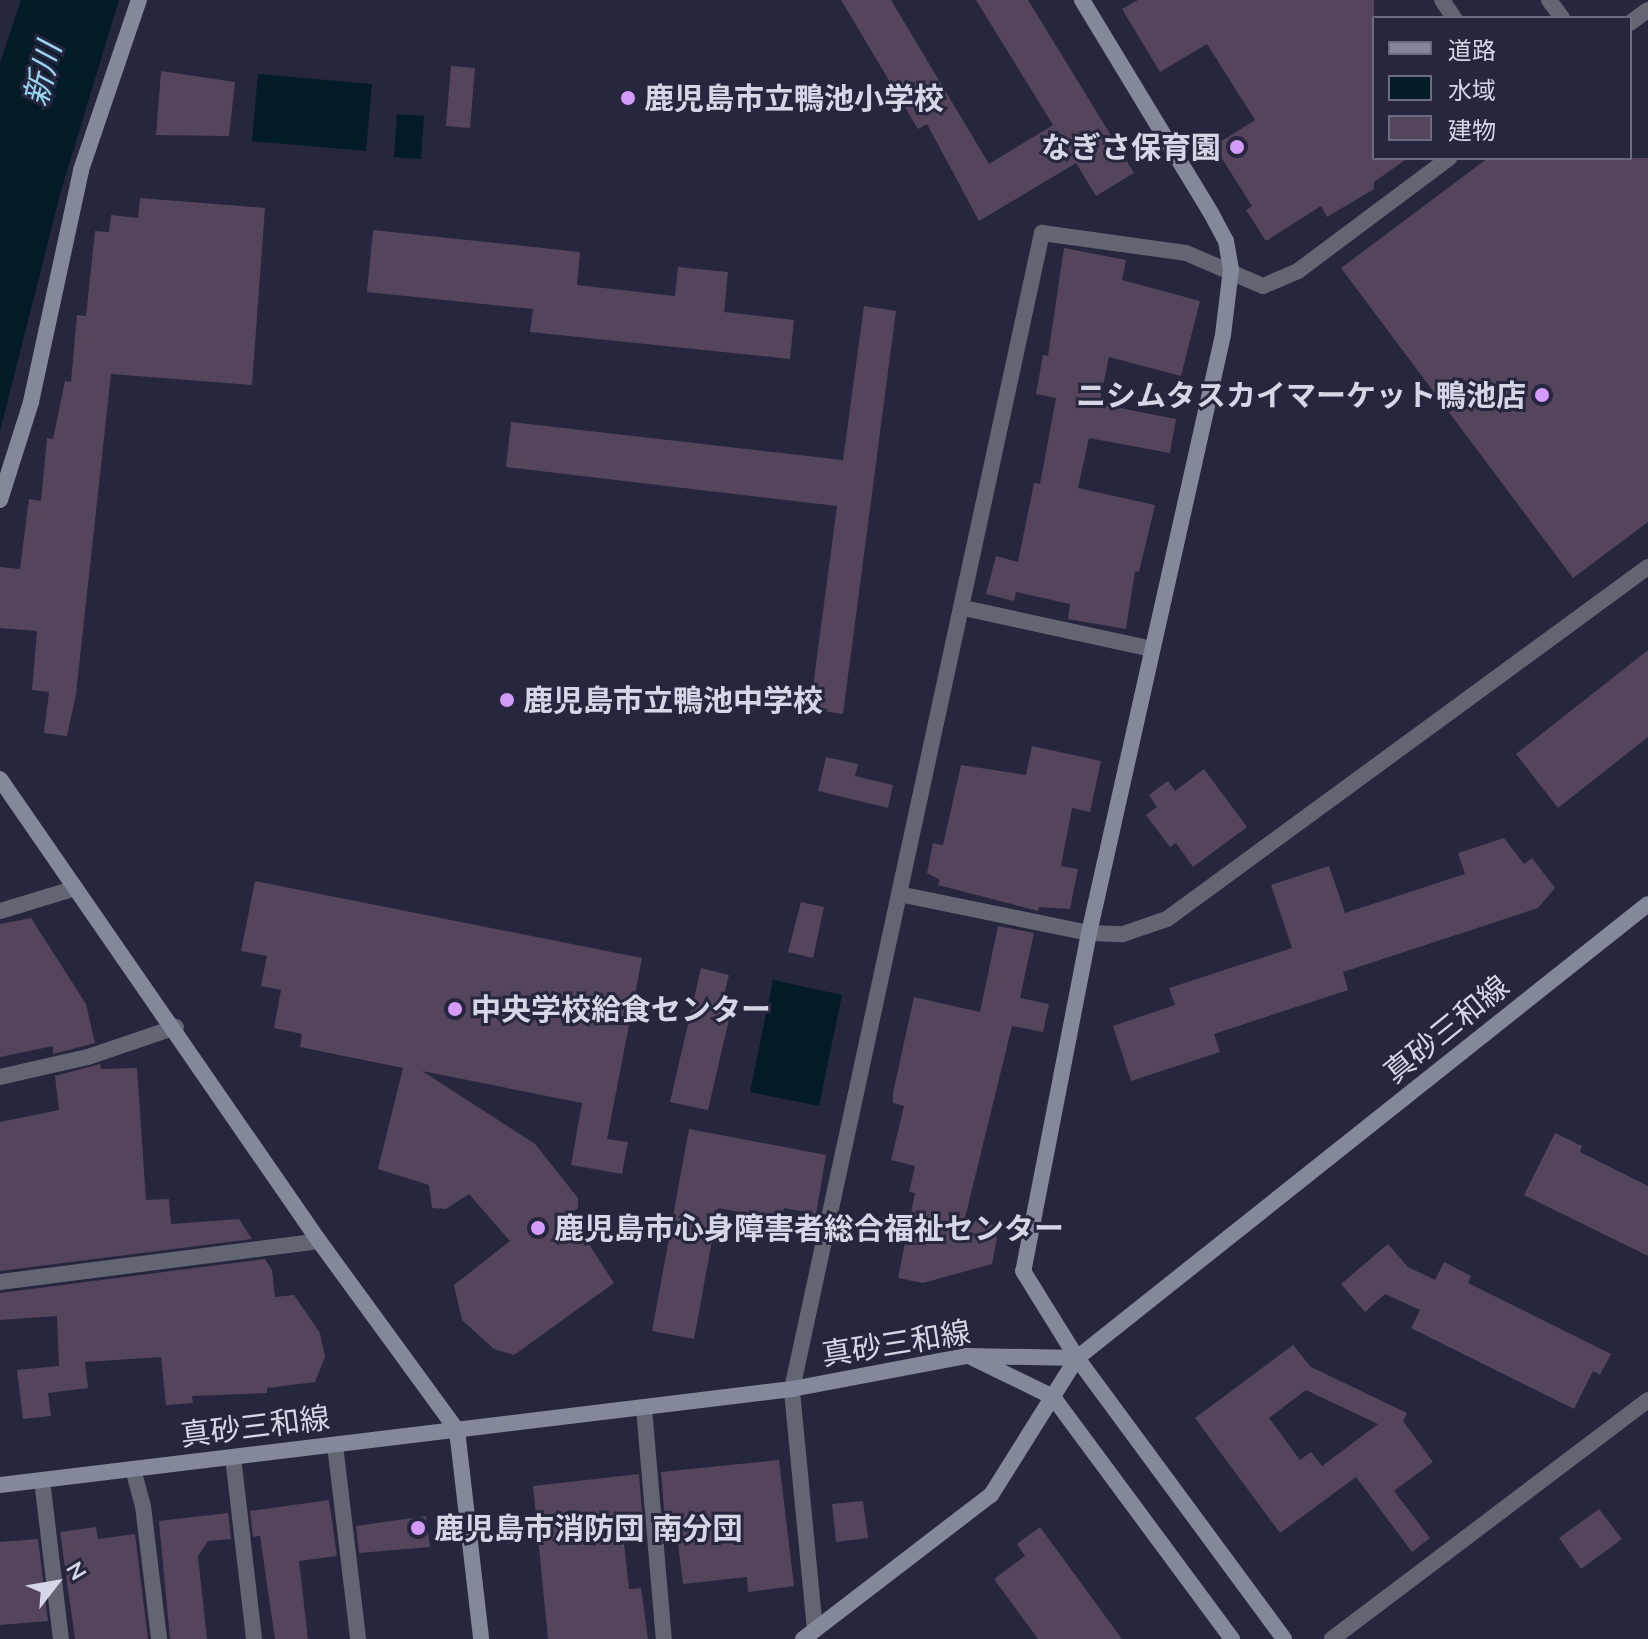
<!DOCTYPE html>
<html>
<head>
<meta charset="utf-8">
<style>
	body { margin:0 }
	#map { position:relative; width:1648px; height:1639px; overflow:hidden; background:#26263e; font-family:Mulish,"Noto Sans JP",sans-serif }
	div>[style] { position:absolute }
	.water>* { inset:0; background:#021c27 }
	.building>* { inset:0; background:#54455d }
	.street>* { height:16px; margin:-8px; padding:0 8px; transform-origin:8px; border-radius:8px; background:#626672 }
	.secondary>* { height:16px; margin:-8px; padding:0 8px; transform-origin:8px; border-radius:8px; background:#83889b }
	.dots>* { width:22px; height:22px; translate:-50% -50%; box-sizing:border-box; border:4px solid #26263e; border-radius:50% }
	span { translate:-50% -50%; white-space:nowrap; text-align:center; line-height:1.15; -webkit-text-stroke:6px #26263e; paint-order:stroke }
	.poi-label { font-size:30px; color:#d5d6e6; font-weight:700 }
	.left { translate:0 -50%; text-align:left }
	.right { translate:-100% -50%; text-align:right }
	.street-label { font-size:30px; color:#d5d6e6 }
	.water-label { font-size:32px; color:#98d7f4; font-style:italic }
	.legend { position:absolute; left:1372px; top:16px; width:260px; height:144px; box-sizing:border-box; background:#26263e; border:2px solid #6c6c81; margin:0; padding:10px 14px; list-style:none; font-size:24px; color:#d5d6e6 }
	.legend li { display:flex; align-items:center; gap:16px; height:40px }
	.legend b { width:40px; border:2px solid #6c6c81 }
	.north { position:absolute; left:16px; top:1543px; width:80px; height:80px; -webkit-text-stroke:6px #26263e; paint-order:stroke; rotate:59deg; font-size:22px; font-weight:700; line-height:32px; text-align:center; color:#d5d6e6 }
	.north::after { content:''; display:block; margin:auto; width:28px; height:36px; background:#d5d6e6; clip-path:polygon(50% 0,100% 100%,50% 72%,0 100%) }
</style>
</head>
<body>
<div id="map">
	<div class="water">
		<div style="clip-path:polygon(21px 0,119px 0,61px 191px,0 431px,0 63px)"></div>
		<div style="clip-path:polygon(258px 74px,372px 84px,366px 151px,252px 141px)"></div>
		<div style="clip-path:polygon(397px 114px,424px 116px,421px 159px,394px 157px)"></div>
		<div style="clip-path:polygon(773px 980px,842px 995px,819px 1106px,750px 1092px)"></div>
	</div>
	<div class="building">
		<div style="clip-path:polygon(841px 0,891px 0,989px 164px,1053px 125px,976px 0,1028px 0,1134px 173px,1096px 196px,1076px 163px,979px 221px,927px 124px,918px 129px)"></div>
		<div style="clip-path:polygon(1138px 0,1374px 0,1374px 158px,1408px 158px,1374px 182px,1374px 189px,1327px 217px,1321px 206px,1266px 241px,1246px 210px,1252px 206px,1214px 146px,1255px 120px,1207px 44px,1160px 72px,1122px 9px)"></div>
		<div style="clip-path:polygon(451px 66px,475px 68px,470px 128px,446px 126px)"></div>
		<div style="clip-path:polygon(161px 71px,235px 82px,229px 136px,156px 135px)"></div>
		<div style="clip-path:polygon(1488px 158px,1648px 158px,1648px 522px,1573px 578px,1341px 268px)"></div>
		<div style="clip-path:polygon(140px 198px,265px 208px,252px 385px,111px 374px,76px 694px,67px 736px,44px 733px,49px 692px,32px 690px,37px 631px,0 628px,0 567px,20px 569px,29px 499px,41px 501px,47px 438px,53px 439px,65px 381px,71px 382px,77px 315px,86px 316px,95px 231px,109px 232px,111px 215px,138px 218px)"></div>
		<div style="clip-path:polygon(373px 230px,580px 252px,577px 285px,675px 296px,678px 267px,728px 272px,724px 312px,794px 320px,790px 359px,530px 332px,533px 309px,367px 292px)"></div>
		<div style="clip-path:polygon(1064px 248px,1126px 260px,1122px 280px,1200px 301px,1181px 376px,1109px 357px,1099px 404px,1176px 419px,1170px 453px,1089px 438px,1078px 488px,1155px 505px,1139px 572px,1135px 571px,1126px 629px,1068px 619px,1070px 604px,1016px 592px,1014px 601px,986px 594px,996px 556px,1018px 562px,1034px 483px,1040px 484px,1056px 398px,1036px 394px,1043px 355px,1048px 356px)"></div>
		<div style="clip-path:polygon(864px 306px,896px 311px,843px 714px,810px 709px,837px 506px,506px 467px,511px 422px,843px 460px)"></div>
		<div style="clip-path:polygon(1648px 650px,1648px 737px,1558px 808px,1516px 754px)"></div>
		<div style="clip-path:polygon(1032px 746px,1101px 761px,1090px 812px,1072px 808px,1061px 866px,1078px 869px,1070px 909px,1039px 907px,1038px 911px,938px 885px,940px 880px,927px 873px,933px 843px,943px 845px,961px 765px,1026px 775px)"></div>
		<div style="clip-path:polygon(826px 757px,858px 764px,855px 776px,893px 785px,888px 808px,818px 791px)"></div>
		<div style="clip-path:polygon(1204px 769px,1247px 827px,1193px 867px,1176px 843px,1170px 847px,1146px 815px,1157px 807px,1149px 795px,1168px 781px,1175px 791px)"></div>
		<div style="clip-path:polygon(1504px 838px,1524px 864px,1532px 858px,1555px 888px,1538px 908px,1343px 972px,1348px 990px,1214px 1034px,1220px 1052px,1131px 1081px,1113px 1026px,1175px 1005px,1169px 988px,1292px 948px,1271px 885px,1329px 866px,1345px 913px,1465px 874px,1458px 853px)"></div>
		<div style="clip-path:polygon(255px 881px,642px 958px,607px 1139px,628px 1142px,622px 1174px,571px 1165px,582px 1103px,422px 1071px,535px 1144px,578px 1198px,578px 1208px,570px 1215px,614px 1283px,514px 1355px,494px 1349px,462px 1320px,454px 1285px,510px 1241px,469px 1194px,446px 1209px,432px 1208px,429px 1185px,378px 1169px,403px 1068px,300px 1047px,302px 1034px,274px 1028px,281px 990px,261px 986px,267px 956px,241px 951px)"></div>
		<div style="clip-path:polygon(801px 902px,824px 907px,813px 958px,788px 952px)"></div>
		<div style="clip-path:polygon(31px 918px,86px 1004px,95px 1043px,53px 1054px,53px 1046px,0 1057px,0 924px)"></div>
		<div style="clip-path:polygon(998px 926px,1034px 933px,1020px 998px,1049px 1004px,1043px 1032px,1012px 1026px,965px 1218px,999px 1226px,992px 1264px,923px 1283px,898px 1278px,915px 1193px,909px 1192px,915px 1166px,891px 1160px,904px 1106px,893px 1103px,893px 1093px,914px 997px,980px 1012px)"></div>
		<div style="clip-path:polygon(701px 968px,729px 975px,723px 999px,733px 1002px,708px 1110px,670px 1102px)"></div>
		<div style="clip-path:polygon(100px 1064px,101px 1069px,137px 1068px,146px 1200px,169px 1199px,171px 1224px,239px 1219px,252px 1239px,0 1271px,0 1122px,59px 1110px,55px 1076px)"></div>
		<div style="clip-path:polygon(689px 1129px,826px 1155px,816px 1214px,784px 1208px,782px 1220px,718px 1208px,694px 1339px,652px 1331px)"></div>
		<div style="clip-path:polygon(1555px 1133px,1582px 1146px,1580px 1152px,1648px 1186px,1648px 1256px,1524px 1195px)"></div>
		<div style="clip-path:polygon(1388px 1244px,1408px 1267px,1435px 1280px,1444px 1262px,1471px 1276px,1468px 1283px,1611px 1354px,1600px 1375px,1593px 1371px,1574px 1409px,1411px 1328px,1420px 1310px,1385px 1294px,1365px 1312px,1341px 1284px)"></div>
		<div style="clip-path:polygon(265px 1259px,272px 1270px,275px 1297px,294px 1295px,320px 1333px,325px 1357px,315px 1382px,267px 1388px,267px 1393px,192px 1396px,193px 1403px,166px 1405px,161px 1357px,85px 1362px,88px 1388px,48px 1393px,51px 1416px,23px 1419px,17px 1370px,59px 1366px,57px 1316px,0 1320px,0 1293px)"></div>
		<div style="clip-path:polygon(evenodd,1293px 1345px,1311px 1367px,1407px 1413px,1403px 1421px,1433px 1462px,1394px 1491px,1430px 1538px,1412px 1552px,1356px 1477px,1280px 1533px,1195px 1418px,1293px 1345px,1306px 1390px,1378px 1424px,1322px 1466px,1311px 1452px,1300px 1460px,1269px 1418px,1306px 1390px)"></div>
		<div style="clip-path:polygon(779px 1460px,794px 1586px,748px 1592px,747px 1577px,683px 1584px,675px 1520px,665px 1521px,661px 1472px)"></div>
		<div style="clip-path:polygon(639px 1474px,643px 1524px,622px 1526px,629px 1589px,641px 1588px,648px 1639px,548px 1639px,533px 1486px)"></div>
		<div style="clip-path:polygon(329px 1500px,337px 1556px,299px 1561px,308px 1639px,275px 1639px,260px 1536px,253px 1537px,250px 1511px)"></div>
		<div style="clip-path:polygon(863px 1501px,868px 1538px,836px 1542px,832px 1504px)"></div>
		<div style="clip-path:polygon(1599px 1509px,1622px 1539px,1581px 1569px,1559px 1538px)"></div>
		<div style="clip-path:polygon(228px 1513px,231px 1539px,208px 1541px,198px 1556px,207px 1639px,170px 1639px,159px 1521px)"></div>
		<div style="clip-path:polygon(426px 1516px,430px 1547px,359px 1553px,356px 1526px)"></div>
		<div style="clip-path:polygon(96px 1527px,98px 1539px,135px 1534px,148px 1639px,75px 1639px,60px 1532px)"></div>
		<div style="clip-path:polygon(1040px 1527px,1122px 1639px,1038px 1639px,994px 1579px,1025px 1556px,1017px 1544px)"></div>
		<div style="clip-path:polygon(38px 1539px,48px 1621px,0 1625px,0 1542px)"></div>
	</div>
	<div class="street">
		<div style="left:1442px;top:0;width:22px;rotate:56deg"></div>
		<div style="left:1549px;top:0;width:22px;rotate:54deg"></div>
		<div style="left:1630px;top:23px;width:22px;rotate:-36deg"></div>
		<div style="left:964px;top:608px;width:192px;rotate:12.3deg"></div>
		<div style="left:899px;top:894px;width:194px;rotate:11.6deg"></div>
		<div style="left:1089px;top:933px;width:34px;rotate:2deg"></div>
		<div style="left:1123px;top:934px;width:46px;rotate:-18.8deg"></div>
		<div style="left:1167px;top:919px;width:596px;rotate:-36.2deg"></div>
		<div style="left:0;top:911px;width:79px;rotate:-16.8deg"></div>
		<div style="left:0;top:1077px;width:90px;rotate:-12.8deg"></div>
		<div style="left:88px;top:1057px;width:93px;rotate:-18.8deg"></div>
		<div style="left:0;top:1282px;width:322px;rotate:-7.3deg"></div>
		<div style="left:644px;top:1408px;width:232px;rotate:85.1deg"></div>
		<div style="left:335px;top:1445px;width:195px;rotate:83.2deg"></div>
		<div style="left:233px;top:1457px;width:183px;rotate:83.4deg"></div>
		<div style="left:133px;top:1469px;width:38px;rotate:75deg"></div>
		<div style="left:143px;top:1506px;width:134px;rotate:83.1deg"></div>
		<div style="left:42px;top:1480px;width:160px;rotate:83.2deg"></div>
		<div style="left:815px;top:1630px;width:242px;rotate:-95.5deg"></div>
		<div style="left:792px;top:1389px;width:1183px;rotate:-77.8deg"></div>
		<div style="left:1042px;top:233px;width:145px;rotate:7.9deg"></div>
		<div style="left:1186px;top:253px;width:84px;rotate:23.2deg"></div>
		<div style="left:1263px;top:286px;width:38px;rotate:-23deg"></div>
		<div style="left:1298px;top:271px;width:189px;rotate:-36.8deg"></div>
		<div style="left:1332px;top:1639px;width:396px;rotate:-37.1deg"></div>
	</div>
	<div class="secondary">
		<div style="left:1082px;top:0;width:249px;rotate:58.8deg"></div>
		<div style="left:1211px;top:213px;width:32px;rotate:62deg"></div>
		<div style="left:1226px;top:241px;width:28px;rotate:80deg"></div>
		<div style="left:1231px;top:269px;width:66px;rotate:96.9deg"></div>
		<div style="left:1223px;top:335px;width:613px;rotate:102.63deg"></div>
		<div style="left:1089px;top:933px;width:344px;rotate:101deg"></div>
		<div style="left:1023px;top:1271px;width:102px;rotate:58.2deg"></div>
		<div style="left:1077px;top:1358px;width:349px;rotate:53.6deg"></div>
		<div style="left:0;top:500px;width:103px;rotate:-72.4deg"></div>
		<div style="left:31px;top:402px;width:237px;rotate:-77.8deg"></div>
		<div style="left:81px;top:170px;width:180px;rotate:-71.2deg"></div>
		<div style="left:0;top:779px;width:561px;rotate:55.38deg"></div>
		<div style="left:319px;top:1241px;width:234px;rotate:53.9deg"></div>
		<div style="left:457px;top:1430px;width:210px;rotate:83.4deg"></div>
		<div style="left:973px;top:1358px;width:89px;rotate:26deg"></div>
		<div style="left:1053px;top:1397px;width:301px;rotate:53.5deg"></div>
		<div style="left:0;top:1485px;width:798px;rotate:-6.91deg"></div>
		<div style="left:792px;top:1389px;width:178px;rotate:-10.7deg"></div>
		<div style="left:967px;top:1356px;width:110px;rotate:1deg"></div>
		<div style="left:1077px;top:1358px;width:729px;rotate:-38.49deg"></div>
		<div style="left:803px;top:1639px;width:237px;rotate:-37.5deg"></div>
		<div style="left:991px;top:1495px;width:162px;rotate:-57.9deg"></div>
	</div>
	<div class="dots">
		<div style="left:628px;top:98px;background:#d59bfa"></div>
		<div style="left:1237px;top:147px;background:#d59bfa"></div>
		<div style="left:1542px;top:395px;background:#d59bfa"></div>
		<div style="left:507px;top:700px;background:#d59bfa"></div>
		<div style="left:455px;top:1009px;background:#d59bfa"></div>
		<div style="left:538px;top:1228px;background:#d59bfa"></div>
		<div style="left:418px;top:1528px;background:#d59bfa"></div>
	</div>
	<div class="poi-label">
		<span class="left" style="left:644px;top:98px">鹿児島市立鴨池小学校</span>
		<span class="right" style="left:1221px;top:147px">なぎさ保育園</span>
		<span class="right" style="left:1526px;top:395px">ニシムタスカイマーケット鴨池店</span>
		<span class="left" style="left:523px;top:700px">鹿児島市立鴨池中学校</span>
		<span class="left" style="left:471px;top:1009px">中央学校給食センター</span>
		<span class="left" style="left:554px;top:1228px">鹿児島市心身障害者総合福祉センター</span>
		<span class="left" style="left:434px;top:1528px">鹿児島市消防団 南分団</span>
	</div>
	<div class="street-label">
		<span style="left:1446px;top:1029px;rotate:-39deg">真砂三和線</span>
		<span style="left:896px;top:1343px;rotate:-9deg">真砂三和線</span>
		<span style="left:255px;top:1426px;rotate:-7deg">真砂三和線</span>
	</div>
	<div class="water-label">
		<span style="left:42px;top:74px;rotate:-76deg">新川</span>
	</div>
	<ul class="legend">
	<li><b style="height:10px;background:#83889b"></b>道路</li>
	<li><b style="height:22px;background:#021c27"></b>水域</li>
	<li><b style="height:22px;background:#54455d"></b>建物</li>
	</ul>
	<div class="north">N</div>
</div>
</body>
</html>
